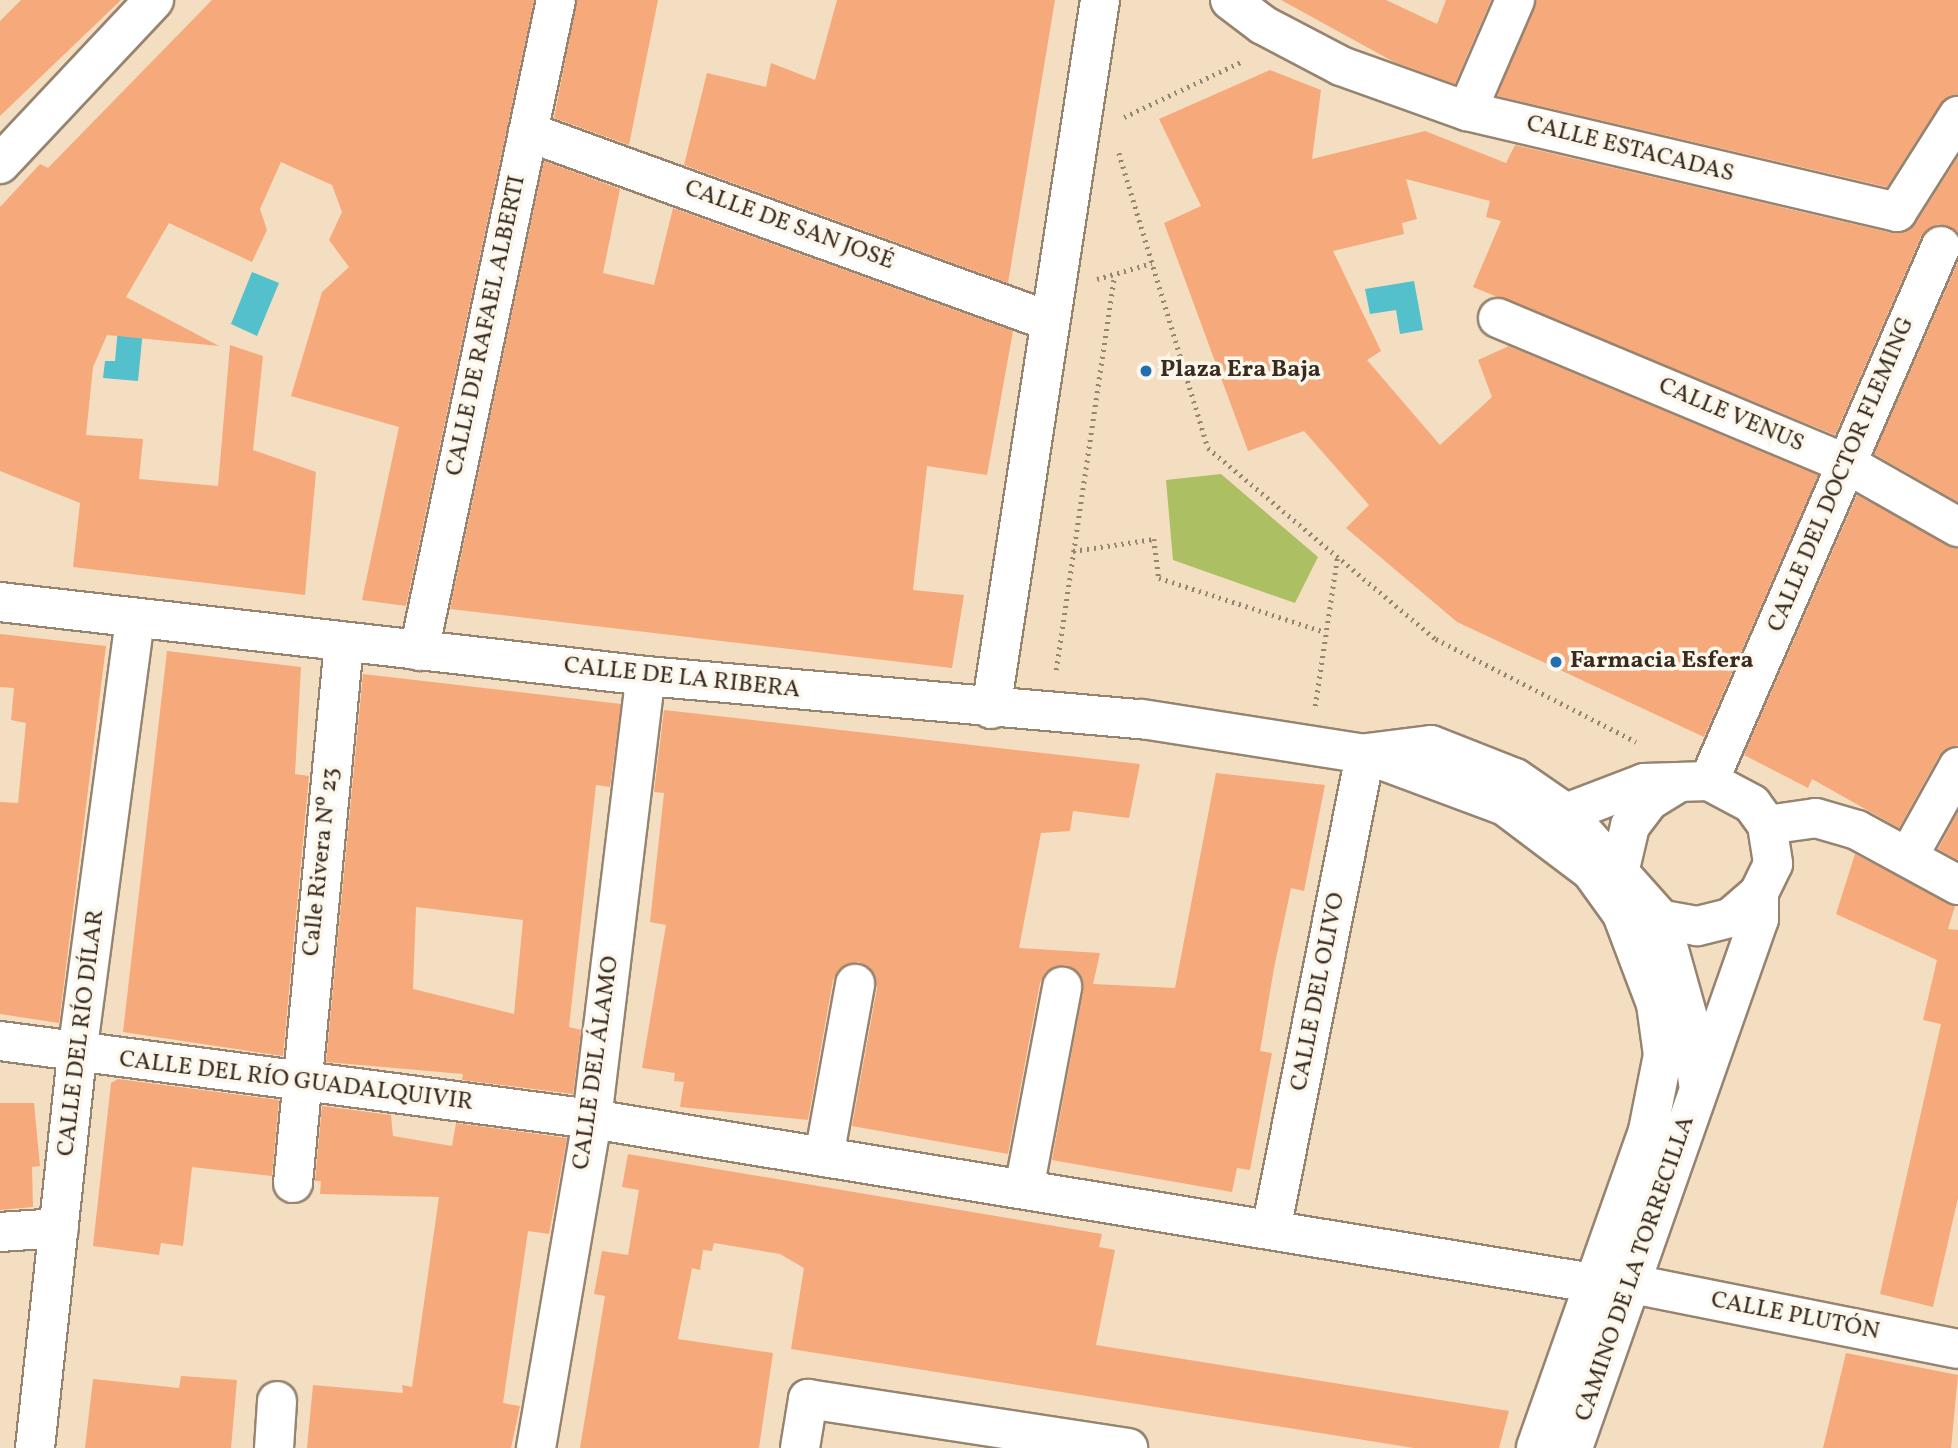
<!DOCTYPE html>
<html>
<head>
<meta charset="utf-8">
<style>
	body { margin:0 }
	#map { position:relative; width:1958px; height:1448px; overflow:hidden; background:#f3dec2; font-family:Vollkorn,serif }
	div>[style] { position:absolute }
	.green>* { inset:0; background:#adbf63 }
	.water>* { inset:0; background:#53c0cb }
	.building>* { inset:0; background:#f6a97b }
	.path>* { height:4.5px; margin-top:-2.25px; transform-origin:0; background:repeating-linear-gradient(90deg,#978470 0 2px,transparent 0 7px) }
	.roads { filter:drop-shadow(2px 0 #978470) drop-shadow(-2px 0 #978470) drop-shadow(0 2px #978470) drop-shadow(0 -2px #978470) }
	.minor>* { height:38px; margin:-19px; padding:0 19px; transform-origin:19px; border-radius:19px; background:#fff }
	.dots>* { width:19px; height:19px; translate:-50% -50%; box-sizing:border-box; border:4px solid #fbf7ec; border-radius:50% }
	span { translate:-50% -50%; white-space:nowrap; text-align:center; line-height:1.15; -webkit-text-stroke:7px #fbf7ec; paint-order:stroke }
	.street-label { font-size:24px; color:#3b2a1e }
	.poi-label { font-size:24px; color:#3b2a1e; font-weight:700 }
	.left { translate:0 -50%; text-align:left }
</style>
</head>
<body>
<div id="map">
	<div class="green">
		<div style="clip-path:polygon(1221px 474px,1318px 557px,1295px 603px,1173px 560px,1166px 480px)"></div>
	</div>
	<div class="water">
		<div style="clip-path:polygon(252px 272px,279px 283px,257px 336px,231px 324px)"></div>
		<div style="clip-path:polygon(1414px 281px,1423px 330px,1400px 334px,1396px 310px,1370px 314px,1365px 289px)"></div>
		<div style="clip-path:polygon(118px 328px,143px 330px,138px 381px,103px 378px,105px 361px,115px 361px)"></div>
	</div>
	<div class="building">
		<div style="clip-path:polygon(21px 0,121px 0,0 116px,0 21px)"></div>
		<div style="clip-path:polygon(212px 0,534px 0,406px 606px,362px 600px,399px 427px,291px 396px,322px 292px,349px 267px,329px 240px,342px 212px,332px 185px,281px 162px,260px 209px,267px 230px,252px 262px,169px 223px,126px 297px,219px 346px,107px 335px,93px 367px,86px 435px,143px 439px,139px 479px,218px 486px,230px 345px,263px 356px,253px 450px,316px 472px,305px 595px,73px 567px,80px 503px,0 471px,0 207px,40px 164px,48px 168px)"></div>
		<div style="clip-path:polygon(577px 0,658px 0,629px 145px,554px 118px)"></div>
		<div style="clip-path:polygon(837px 0,1055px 0,1008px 283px,684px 165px,707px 73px,766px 87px,771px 63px,815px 80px)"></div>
		<div style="clip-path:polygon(1281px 0,1386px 0,1437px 24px,1446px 0,1491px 0,1455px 84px,1394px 62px)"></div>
		<div style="clip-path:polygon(1536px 0,1958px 0,1958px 94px,1940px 104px,1887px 187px,1497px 96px)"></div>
		<div style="clip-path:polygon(1270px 70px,1321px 90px,1312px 159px,1425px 131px,1506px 163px,1515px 145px,1892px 233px,1915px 224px,1958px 157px,1958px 232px,1938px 224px,1921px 237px,1835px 435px,1473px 287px,1501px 221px,1486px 217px,1490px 201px,1406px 179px,1417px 219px,1402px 223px,1404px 234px,1333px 251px,1381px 351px,1367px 360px,1440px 445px,1492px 397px,1478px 360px,1509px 346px,1818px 475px,1704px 737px,1457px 622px,1346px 528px,1369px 505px,1304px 431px,1248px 451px,1164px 223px,1201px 206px,1159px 119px)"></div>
		<div style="clip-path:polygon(544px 161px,620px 189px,603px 273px,654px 285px,673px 208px,1013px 331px,987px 475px,927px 466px,913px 590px,964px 595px,952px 668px,450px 609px)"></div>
		<div style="clip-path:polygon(1958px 262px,1958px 502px,1874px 454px)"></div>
		<div style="clip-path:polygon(1857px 495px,1958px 549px,1958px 745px,1939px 756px,1899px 828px,1812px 779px,1808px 788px,1744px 755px)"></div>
		<div style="clip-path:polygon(0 634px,106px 646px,59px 1023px,0 1014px,0 802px,18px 803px,26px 723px,11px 720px,14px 688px,0 687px)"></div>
		<div style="clip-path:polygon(167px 651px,301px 667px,295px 774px,309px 776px,283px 1056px,123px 1032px)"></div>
		<div style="clip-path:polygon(evenodd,363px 674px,621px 704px,610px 787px,596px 785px,569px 1027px,581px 1030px,573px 1094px,462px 1080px,463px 1074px,326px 1062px,363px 674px,416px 907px,523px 920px,514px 1014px,413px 989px,416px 907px)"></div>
		<div style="clip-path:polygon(664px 710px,1140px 764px,1129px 818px,1073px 811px,1070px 831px,1041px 833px,1019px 948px,1100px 953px,1093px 984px,1175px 988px,1216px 773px,1325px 785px,1304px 891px,1291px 888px,1274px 968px,1260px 1051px,1272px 1053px,1250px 1170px,1237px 1168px,1232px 1192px,1052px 1160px,1083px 991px,1077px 971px,1065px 965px,1046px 972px,1040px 983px,1008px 1154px,852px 1126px,877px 988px,870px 968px,858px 962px,839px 969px,833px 980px,808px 1120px,680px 1107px,684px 1082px,674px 1081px,675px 1073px,642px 1068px,666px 925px,650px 922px,664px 793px,654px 792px)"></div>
		<div style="clip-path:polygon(1958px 812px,1958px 860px,1938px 849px)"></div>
		<div style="clip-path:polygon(1855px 854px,1955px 906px,1948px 929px,1958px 930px,1958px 1198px,1933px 1307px,1880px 1294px,1941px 1024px,1923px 1020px,1937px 960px,1836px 914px)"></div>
		<div style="clip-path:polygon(118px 1079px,279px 1100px,272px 1176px,192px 1167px,183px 1246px,161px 1243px,159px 1255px,93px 1246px,111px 1083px)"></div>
		<div style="clip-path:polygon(0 1103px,34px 1103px,40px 1166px,32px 1167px,33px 1207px,0 1210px)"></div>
		<div style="clip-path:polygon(322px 1106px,391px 1115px,393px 1136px,452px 1146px,456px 1123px,567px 1138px,549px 1234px,528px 1231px,503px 1403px,520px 1406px,511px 1448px,307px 1448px,313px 1385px,403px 1393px,402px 1385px,412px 1387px,439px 1197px,320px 1194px,321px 1181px,315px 1181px)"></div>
		<div style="clip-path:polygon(628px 1154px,1102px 1234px,1099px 1247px,1115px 1250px,1096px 1345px,1509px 1411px,1499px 1448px,1414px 1448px,791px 1349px,804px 1268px,780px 1254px,714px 1243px,712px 1251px,703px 1250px,700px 1270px,692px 1268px,678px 1339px,773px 1353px,759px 1448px,580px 1448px,605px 1296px,594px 1294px,602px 1251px,628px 1255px,639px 1190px,622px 1187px)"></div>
		<div style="clip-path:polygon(1846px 1353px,1958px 1375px,1951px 1448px,1823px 1448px)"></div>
		<div style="clip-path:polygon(181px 1376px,237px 1380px,231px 1448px,85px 1448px,93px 1379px,179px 1388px)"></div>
	</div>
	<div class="path">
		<div style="left:1124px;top:117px;width:132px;rotate:-25.2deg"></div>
		<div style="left:1119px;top:153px;width:308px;rotate:73.2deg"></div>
		<div style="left:1208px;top:448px;width:297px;rotate:40deg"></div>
		<div style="left:1436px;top:639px;width:225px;rotate:27.2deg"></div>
		<div style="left:1097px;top:279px;width:57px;rotate:-16.2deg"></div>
		<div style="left:1073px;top:551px;width:82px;rotate:-8.4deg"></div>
		<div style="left:1154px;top:539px;width:39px;rotate:83deg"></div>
		<div style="left:1159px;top:578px;width:175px;rotate:18deg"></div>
		<div style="left:1056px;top:670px;width:396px;rotate:-81.6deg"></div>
		<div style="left:1315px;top:706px;width:149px;rotate:-81.5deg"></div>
	</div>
	<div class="roads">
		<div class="minor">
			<div style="left:1230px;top:0;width:41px;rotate:37.1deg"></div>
			<div style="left:1263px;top:25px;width:88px;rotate:27.7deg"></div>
			<div style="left:1341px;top:66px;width:134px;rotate:19.7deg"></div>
			<div style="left:1467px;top:111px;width:442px;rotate:13.2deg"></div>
			<div style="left:1897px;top:212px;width:114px;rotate:-57.6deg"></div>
			<div style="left:1467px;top:111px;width:121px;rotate:-66.6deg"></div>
			<div style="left:528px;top:132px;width:554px;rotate:19.94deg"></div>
			<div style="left:0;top:164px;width:225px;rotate:-46.8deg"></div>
			<div style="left:1498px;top:318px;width:378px;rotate:22.7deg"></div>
			<div style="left:1847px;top:464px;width:128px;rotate:29.6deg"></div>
			<div style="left:0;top:602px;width:650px;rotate:6.53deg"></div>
			<div style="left:646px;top:676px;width:498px;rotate:5deg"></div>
			<div style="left:1142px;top:719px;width:226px;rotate:8.9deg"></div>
			<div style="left:1365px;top:754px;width:149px;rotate:20.4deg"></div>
			<div style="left:1505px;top:806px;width:108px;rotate:37.1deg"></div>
			<div style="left:1591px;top:871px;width:53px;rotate:54.2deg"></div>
			<div style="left:1622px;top:914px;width:96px;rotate:69.3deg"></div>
			<div style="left:1656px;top:1004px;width:51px;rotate:82.2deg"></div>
			<div style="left:1663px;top:1055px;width:77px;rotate:101.2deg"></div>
			<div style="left:1648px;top:1131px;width:336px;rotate:109.5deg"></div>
			<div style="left:419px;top:651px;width:665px;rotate:-78.12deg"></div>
			<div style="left:991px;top:709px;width:717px;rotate:-81.26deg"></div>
			<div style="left:1367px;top:753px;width:64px;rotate:-7.1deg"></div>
			<div style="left:1431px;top:745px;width:90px;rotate:21.4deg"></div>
			<div style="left:1515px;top:778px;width:62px;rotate:34.5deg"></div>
			<div style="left:1566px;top:813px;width:141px;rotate:48.2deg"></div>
			<div style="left:1660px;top:918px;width:111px;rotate:74.3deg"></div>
			<div style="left:1690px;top:1025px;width:59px;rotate:82.1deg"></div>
			<div style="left:1709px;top:781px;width:583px;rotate:-66.56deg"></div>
			<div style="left:1566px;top:813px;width:84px;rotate:-21deg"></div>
			<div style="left:1644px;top:783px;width:65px;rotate:-1.8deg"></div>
			<div style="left:1709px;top:781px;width:49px;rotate:28.1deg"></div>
			<div style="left:1752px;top:804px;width:26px;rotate:54deg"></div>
			<div style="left:1767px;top:825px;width:39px;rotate:81deg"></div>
			<div style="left:1773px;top:864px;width:32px;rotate:116deg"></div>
			<div style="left:1759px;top:893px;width:38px;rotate:139deg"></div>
			<div style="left:1730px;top:918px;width:34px;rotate:166deg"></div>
			<div style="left:1697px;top:926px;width:57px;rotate:-169.9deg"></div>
			<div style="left:1767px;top:825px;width:49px;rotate:-8.1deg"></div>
			<div style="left:1816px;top:818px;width:43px;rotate:16.3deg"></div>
			<div style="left:1857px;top:830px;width:115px;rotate:28.6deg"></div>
			<div style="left:1908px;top:857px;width:103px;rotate:-60.9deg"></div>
			<div style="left:1616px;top:886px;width:62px;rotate:-76.9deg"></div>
			<div style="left:1630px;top:826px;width:31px;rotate:-53deg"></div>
			<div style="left:1649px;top:801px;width:32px;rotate:-32deg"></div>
			<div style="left:0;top:1041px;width:597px;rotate:7.51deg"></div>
			<div style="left:592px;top:1119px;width:1019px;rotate:9.31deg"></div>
			<div style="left:824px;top:1157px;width:176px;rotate:-79.8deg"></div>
			<div style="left:293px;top:1183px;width:543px;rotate:-84.61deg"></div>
			<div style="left:1024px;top:1189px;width:206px;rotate:-79.3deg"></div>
			<div style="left:1271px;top:1230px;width:485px;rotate:-78.8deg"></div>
			<div style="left:0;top:1232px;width:59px;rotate:-3.9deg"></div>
			<div style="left:1633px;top:1284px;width:331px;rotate:11.3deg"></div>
			<div style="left:35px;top:1448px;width:396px;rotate:-83.9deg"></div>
			<div style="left:77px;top:1054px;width:440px;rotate:-82.4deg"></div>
			<div style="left:274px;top:1448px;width:47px;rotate:-86.3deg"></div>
			<div style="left:536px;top:1448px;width:334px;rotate:-80.3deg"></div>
			<div style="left:592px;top:1119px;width:446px;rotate:-83.1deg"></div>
			<div style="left:800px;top:1448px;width:50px;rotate:-80.7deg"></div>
			<div style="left:808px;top:1399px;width:324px;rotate:8.7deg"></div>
			<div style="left:1573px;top:1448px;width:561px;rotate:-70.63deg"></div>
			<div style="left:1759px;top:919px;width:26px;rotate:-90deg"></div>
		</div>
	</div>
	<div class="dots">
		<div style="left:1146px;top:371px;background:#1f6fb2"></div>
		<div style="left:1556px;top:662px;background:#1f6fb2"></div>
	</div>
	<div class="street-label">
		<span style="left:1630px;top:150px;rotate:14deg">CALLE ESTACADAS</span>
		<span style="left:789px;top:226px;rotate:20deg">CALLE DE SAN JOSÉ</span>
		<span style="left:487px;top:326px;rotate:-78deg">CALLE DE RAFAEL ALBERTI</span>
		<span style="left:1731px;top:416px;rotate:23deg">CALLE VENUS</span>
		<span style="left:1842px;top:475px;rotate:-67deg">CALLE DEL DOCTOR FLEMING</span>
		<span style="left:682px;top:679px;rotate:6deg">CALLE DE LA RIBERA</span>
		<span style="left:322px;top:862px;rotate:-84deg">Calle Rivera Nº 23</span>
		<span style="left:1319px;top:992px;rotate:-79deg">CALLE DEL OLIVO</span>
		<span style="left:82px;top:1033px;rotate:-83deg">CALLE DEL RÍO DÍLAR</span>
		<span style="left:597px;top:1063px;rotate:-82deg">CALLE DEL ÁLAMO</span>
		<span style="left:296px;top:1082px;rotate:7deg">CALLE DEL RÍO GUADALQUIVIR</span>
		<span style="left:1636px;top:1269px;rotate:-71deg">CAMINO DE LA TORRECILLA</span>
		<span style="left:1795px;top:1317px;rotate:11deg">CALLE PLUTÓN</span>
	</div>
	<div class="poi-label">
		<span class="left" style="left:1160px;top:371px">Plaza Era Baja</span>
		<span class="left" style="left:1570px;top:662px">Farmacia Esfera</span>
	</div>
</div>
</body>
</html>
